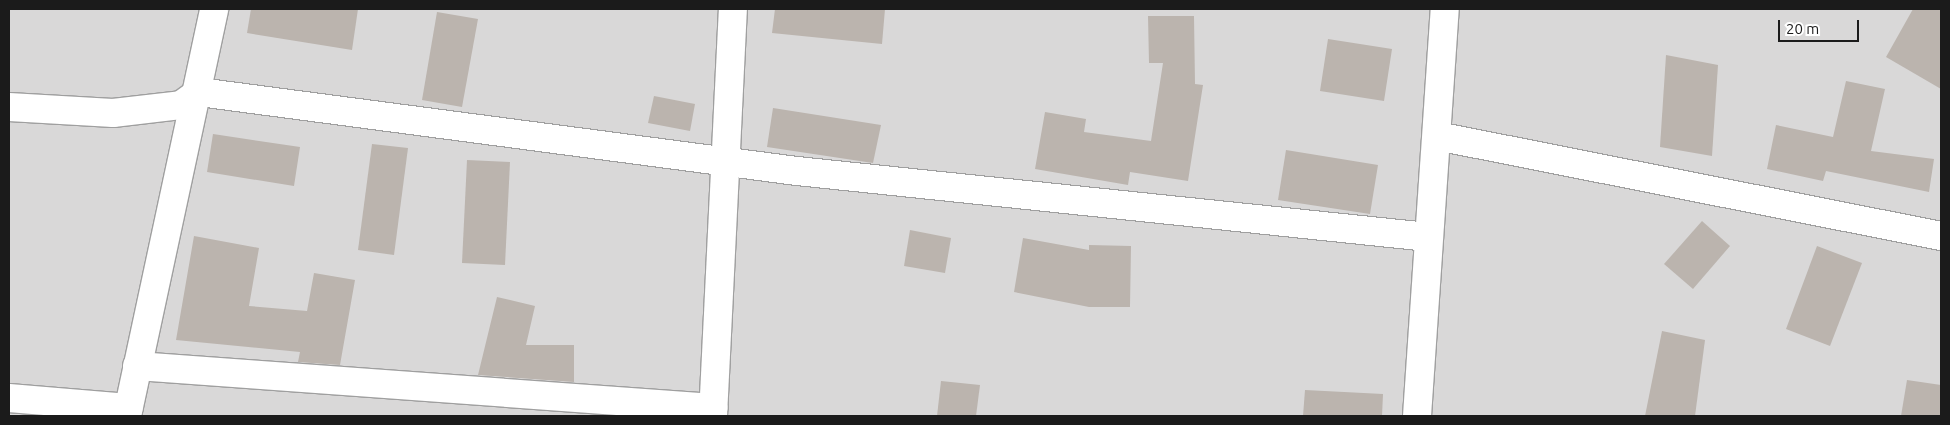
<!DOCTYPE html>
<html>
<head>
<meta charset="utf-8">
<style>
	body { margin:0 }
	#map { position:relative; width:1950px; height:425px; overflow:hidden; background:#ebe8e1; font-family:Ubuntu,sans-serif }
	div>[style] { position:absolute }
	.residential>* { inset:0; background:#d9d8d8 }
	.building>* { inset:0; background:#bbb4ae }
	.roads { filter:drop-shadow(1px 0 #9f9f9f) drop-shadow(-1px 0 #9f9f9f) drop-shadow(0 1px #9f9f9f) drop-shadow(0 -1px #9f9f9f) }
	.street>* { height:28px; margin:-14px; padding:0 14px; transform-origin:14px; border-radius:14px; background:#fff }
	span { translate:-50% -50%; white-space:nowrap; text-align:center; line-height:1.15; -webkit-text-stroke:4px #fff; paint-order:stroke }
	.frame { position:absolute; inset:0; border:10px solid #1b1b1b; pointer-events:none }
	.scale { position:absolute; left:1778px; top:20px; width:81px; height:22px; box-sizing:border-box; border:2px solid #1b1b1b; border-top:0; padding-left:6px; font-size:15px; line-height:18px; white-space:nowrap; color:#1b1b1b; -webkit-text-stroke:4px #fff; paint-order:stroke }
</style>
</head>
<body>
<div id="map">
	<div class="residential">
		<div style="clip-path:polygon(9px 9px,1941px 9px,1941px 416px,9px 416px)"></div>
	</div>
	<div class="building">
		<div style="clip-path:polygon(251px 9px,358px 9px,352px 50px,247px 33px)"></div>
		<div style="clip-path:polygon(775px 9px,885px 9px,882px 44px,772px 33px)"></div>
		<div style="clip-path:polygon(1913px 9px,1941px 9px,1941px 89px,1886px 57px)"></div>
		<div style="clip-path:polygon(437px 12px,478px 19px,462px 107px,422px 100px)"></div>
		<div style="clip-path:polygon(1148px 16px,1194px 16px,1195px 84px,1203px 85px,1188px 181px,1130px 172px,1128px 185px,1035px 169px,1045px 112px,1086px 119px,1084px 132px,1151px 141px,1163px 63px,1149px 63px)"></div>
		<div style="clip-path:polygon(1328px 39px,1392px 49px,1384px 101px,1320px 91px)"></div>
		<div style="clip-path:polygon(1666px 55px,1718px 65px,1712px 156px,1660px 147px)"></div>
		<div style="clip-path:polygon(1846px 81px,1885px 89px,1871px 151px,1934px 159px,1929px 192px,1826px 171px,1823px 181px,1767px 169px,1776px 125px,1833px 137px)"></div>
		<div style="clip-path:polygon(654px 96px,695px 104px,690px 131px,648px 123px)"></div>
		<div style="clip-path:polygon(773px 108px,881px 125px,873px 163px,767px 147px)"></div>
		<div style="clip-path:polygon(213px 134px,300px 147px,294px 186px,207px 172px)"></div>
		<div style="clip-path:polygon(372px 144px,408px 148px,394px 255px,358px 250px)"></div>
		<div style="clip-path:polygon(1286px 150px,1378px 165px,1370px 214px,1278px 200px)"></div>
		<div style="clip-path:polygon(467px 160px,510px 162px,505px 265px,462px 263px)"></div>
		<div style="clip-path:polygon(1702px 221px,1730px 246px,1693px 289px,1664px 264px)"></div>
		<div style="clip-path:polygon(910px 230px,951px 238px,945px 273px,904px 266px)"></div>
		<div style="clip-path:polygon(194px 236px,259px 248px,249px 306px,307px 311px,314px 273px,355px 280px,340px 365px,298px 362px,300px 352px,176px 340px)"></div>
		<div style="clip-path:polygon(1023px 238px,1089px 250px,1089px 245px,1131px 246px,1130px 307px,1089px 307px,1014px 292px)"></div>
		<div style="clip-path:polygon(1817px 246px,1862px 263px,1830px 346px,1786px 329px)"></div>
		<div style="clip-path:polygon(497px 297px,535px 306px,526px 345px,574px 345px,574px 382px,478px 375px)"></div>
		<div style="clip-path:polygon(1662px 331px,1705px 340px,1695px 416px,1645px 416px)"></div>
		<div style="clip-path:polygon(1907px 380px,1941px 385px,1941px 416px,1901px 416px)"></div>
		<div style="clip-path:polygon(941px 381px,980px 385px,976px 416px,937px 416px)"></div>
		<div style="clip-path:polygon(1305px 390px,1383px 394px,1382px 416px,1303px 416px)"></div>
	</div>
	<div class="roads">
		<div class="street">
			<div style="left:9px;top:107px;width:104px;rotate:3.3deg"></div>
			<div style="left:113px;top:113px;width:68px;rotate:-6.7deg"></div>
			<div style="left:181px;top:105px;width:22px;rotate:-36deg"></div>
			<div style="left:199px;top:92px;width:603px;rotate:7.53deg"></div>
			<div style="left:797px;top:171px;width:634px;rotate:5.97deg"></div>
			<div style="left:1437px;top:136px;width:514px;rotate:11.22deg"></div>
			<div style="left:137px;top:366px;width:578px;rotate:4.17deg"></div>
			<div style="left:9px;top:398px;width:120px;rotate:4.8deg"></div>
			<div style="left:127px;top:416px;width:416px;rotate:-77.9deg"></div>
			<div style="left:713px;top:416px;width:407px;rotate:-87.2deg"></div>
			<div style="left:1417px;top:416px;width:408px;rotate:-86.1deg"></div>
		</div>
	</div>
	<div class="frame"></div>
	<div class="scale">20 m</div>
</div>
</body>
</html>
